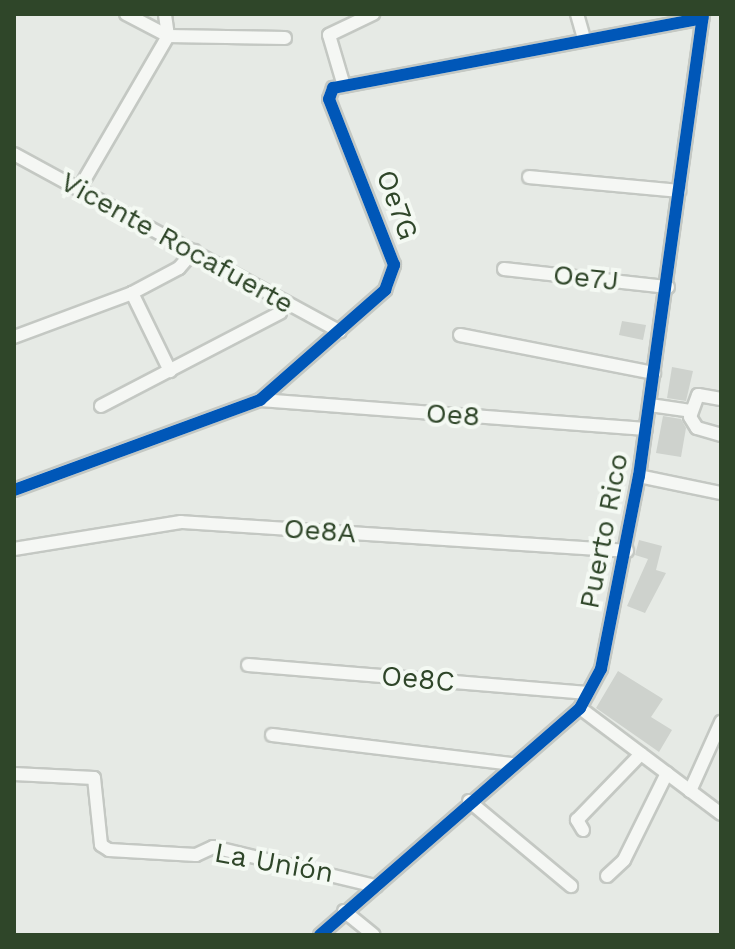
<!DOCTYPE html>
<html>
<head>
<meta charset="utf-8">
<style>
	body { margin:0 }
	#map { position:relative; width:735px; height:949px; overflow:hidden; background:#e6eae5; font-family:"Work Sans",sans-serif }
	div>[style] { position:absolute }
	.building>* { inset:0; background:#ced2cd }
	.roads { filter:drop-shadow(2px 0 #c4c8c3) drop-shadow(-2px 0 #c4c8c3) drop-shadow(0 2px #c4c8c3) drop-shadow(0 -2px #c4c8c3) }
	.minor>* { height:12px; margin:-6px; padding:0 6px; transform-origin:6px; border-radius:6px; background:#f5f7f4 }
	.cycleway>* { height:12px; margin:-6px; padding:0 6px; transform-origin:6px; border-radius:6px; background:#0057b8 }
	span { translate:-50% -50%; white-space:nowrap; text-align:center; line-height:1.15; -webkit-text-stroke:8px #f4f9f3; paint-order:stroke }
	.street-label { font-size:28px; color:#2f4629 }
	.frame { position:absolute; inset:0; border:16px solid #2f4629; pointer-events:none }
</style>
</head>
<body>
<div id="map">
	<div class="building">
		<div style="clip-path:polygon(622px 321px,646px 325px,643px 340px,619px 335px)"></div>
		<div style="clip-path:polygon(672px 367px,693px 371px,686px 401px,667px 398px)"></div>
		<div style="clip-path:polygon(663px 416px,681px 419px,686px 428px,681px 457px,656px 453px)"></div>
		<div style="clip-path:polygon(639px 540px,662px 546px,656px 570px,666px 573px,645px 613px,627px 606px,648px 559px,635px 555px)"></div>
		<div style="clip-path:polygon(618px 671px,663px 699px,651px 717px,672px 730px,659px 752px,596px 708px)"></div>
	</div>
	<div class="roads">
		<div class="minor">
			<div style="left:126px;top:14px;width:47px;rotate:27.6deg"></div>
			<div style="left:168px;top:36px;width:117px;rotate:1deg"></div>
			<div style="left:577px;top:14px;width:25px;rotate:74deg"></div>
			<div style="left:344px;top:86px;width:53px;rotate:-106.4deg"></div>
			<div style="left:329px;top:35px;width:49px;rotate:-25.5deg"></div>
			<div style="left:14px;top:154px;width:371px;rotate:28.6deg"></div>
			<div style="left:529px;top:177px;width:151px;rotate:5.3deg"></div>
			<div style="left:79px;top:189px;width:177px;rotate:-59.8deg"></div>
			<div style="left:168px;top:36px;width:22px;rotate:-98deg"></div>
			<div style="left:504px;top:269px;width:165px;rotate:6.3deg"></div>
			<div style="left:132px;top:293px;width:87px;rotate:64deg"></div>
			<div style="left:460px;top:335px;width:198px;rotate:11.1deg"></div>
			<div style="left:14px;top:337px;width:126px;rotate:-20.4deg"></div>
			<div style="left:132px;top:293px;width:53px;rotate:-28deg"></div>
			<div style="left:179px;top:268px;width:23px;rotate:-49deg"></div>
			<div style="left:721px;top:399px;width:23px;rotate:-170deg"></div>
			<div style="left:698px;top:395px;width:23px;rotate:110deg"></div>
			<div style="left:690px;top:417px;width:13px;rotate:58deg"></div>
			<div style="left:697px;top:428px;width:25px;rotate:16deg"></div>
			<div style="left:260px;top:400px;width:387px;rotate:4.3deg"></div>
			<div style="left:650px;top:405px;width:41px;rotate:8.3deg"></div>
			<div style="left:101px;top:406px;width:202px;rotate:-27.5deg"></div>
			<div style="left:639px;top:476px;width:84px;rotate:11.7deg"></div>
			<div style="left:14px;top:490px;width:262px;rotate:-20.1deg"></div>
			<div style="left:260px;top:400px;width:167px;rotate:-41.3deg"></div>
			<div style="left:385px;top:290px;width:27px;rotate:-70deg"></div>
			<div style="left:394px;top:265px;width:178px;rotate:-111.4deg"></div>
			<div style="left:329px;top:99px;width:12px;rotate:-70deg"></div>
			<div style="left:333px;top:88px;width:376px;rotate:-10.7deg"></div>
			<div style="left:14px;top:549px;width:169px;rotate:-9.2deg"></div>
			<div style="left:181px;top:522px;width:447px;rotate:3.7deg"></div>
			<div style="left:248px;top:665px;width:341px;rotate:4.7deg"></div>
			<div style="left:580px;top:708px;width:176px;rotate:36.9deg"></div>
			<div style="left:272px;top:735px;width:243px;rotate:6.9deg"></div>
			<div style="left:14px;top:774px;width:80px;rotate:2.9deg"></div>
			<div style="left:94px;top:778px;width:67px;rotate:84deg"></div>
			<div style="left:101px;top:845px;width:9px;rotate:32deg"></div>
			<div style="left:109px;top:850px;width:87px;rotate:3.3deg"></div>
			<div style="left:196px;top:855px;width:19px;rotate:-25deg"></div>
			<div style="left:213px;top:847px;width:168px;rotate:13.5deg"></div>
			<div style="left:690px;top:791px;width:76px;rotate:-65.8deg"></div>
			<div style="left:469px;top:801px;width:133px;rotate:39.8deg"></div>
			<div style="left:583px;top:830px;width:12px;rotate:-121deg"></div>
			<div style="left:577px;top:820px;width:92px;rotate:-45.9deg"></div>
			<div style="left:607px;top:876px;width:23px;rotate:-43deg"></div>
			<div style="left:624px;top:860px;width:97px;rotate:-63.7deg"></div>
			<div style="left:344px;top:911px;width:38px;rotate:39deg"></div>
			<div style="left:320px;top:935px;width:345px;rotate:-41.1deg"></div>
			<div style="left:580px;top:708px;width:44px;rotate:-61.7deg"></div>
			<div style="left:601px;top:669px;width:197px;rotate:-78.9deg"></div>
			<div style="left:639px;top:476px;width:466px;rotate:-82.1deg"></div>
		</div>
	</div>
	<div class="cycleway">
		<div style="left:14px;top:490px;width:262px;rotate:-20.1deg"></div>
		<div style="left:260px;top:400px;width:167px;rotate:-41.3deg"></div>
		<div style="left:385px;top:290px;width:27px;rotate:-70deg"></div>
		<div style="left:394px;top:265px;width:178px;rotate:-111.4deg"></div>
		<div style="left:329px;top:99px;width:12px;rotate:-70deg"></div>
		<div style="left:333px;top:88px;width:376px;rotate:-10.7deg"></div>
		<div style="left:320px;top:935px;width:345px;rotate:-41.1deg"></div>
		<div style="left:580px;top:708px;width:44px;rotate:-61.7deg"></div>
		<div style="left:601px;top:669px;width:197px;rotate:-78.9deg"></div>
		<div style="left:639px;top:476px;width:466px;rotate:-82.1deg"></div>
	</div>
	<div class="street-label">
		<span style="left:397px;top:205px;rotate:70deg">Oe7G</span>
		<span style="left:177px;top:243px;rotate:29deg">Vicente Rocafuerte</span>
		<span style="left:586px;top:278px;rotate:6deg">Oe7J</span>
		<span style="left:453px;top:415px;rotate:4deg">Oe8</span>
		<span style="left:320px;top:531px;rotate:4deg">Oe8A</span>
		<span style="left:604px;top:531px;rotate:-79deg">Puerto Rico</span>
		<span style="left:418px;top:679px;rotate:5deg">Oe8C</span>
		<span style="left:274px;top:863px;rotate:10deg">La Unión</span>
	</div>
	<div class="frame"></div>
</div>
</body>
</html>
